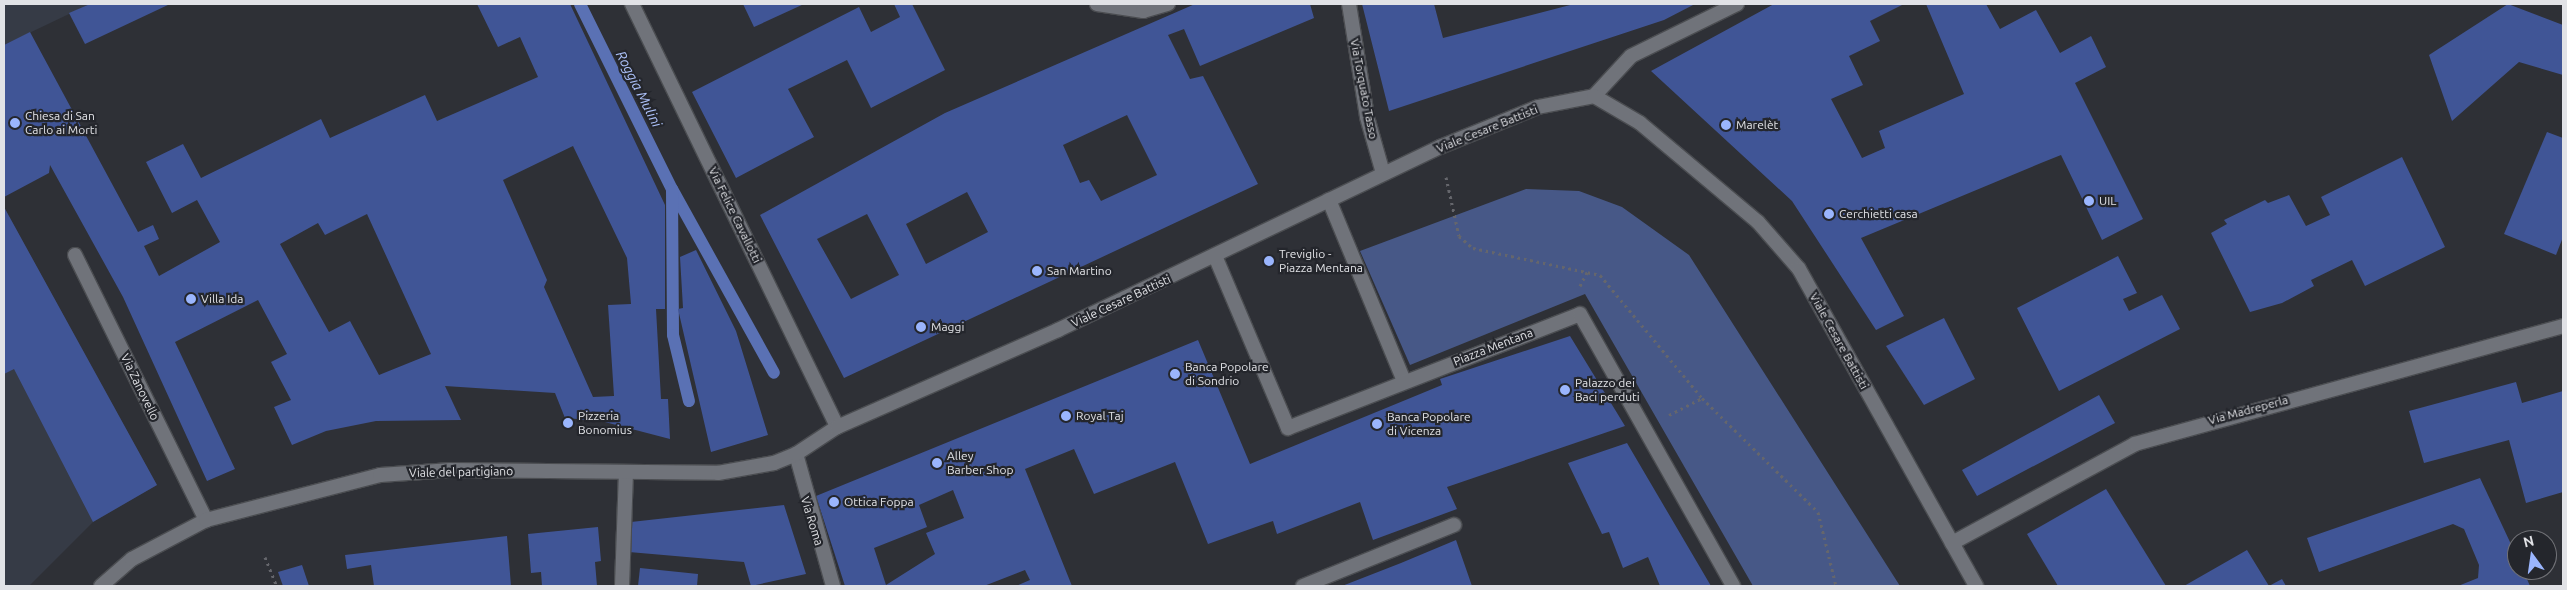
<!DOCTYPE html>
<html>
<head>
<meta charset="utf-8">
<style>
	body { margin:0 }
	#map { position:relative; width:2567px; height:590px; overflow:hidden; background:#2e3036; font-family:Ubuntu,sans-serif }
	div>[style] { position:absolute }
	.built>* { inset:0; background:#363b46 }
	.green>* { inset:0; background:#475887 }
	.stream>* { height:12px; margin:-6px; padding:0 6px; transform-origin:6px; border-radius:6px; background:#5a71b4 }
	.building>* { inset:0; background:#405596 }
	.path>* { height:3px; margin-top:-1.5px; transform-origin:0; background:repeating-linear-gradient(90deg,#65666c 0 2.5px,transparent 0 6.5px) }
	.roads { filter:drop-shadow(1px 0 #4b4d51) drop-shadow(-1px 0 #4b4d51) drop-shadow(0 1px #4b4d51) drop-shadow(0 -1px #4b4d51) }
	.service>* { height:14px; margin:-7px; padding:0 7px; transform-origin:7px; border-radius:7px; background:#70737a }
	.minor>* { height:14px; margin:-7px; padding:0 7px; transform-origin:7px; border-radius:7px; background:#70737a }
	.tertiary>* { height:14px; margin:-7px; padding:0 7px; transform-origin:7px; border-radius:7px; background:#70737a }
	.dots>* { width:14px; height:14px; translate:-50% -50%; box-sizing:border-box; border:2px solid #24262c; border-radius:50% }
	span { translate:-50% -50%; white-space:nowrap; text-align:center; line-height:1.15; -webkit-text-stroke:4.5px #24262c; paint-order:stroke }
	.street-label { font-size:12px; color:#e1e2e6 }
	.poi-label { font-size:12px; color:#e1e2e6 }
	.left { translate:0 -50%; text-align:left }
	.water-label { font-size:14px; color:#adc2fa; font-style:italic }
	.frame { position:absolute; inset:0; border:5px solid #e1e2e6; pointer-events:none }
	.north { position:absolute; left:2507px; top:530px; width:50px; height:50px; box-sizing:border-box; background:#24262c; border:1px solid #707176; border-radius:50%; rotate:346deg; font-size:14px; font-weight:700; line-height:20px; text-align:center; color:#e1e2e6 }
	.north::after { content:''; display:block; margin:auto; width:18px; height:22px; background:#9ab5fd; clip-path:polygon(50% 0,100% 100%,50% 72%,0 100%) }
</style>
</head>
<body>
<div id="map">
	<div class="built">
		<div style="clip-path:polygon(4px 4px,90px 4px,4px 45px)"></div>
		<div style="clip-path:polygon(4px 207px,157px 485px,93px 522px,29px 586px,4px 586px)"></div>
	</div>
	<div class="green">
		<div style="clip-path:polygon(1526px 189px,1579px 191px,1622px 207px,1689px 255px,1900px 586px,1753px 586px,1585px 294px,1410px 365px,1360px 251px)"></div>
	</div>
	<div class="stream">
		<div style="left:580px;top:4px;width:207px;rotate:63.6deg"></div>
		<div style="left:672px;top:189px;width:210px;rotate:61deg"></div>
		<div style="left:672px;top:191px;width:144px;rotate:89.6deg"></div>
		<div style="left:673px;top:335px;width:68px;rotate:76.4deg"></div>
	</div>
	<div class="building">
		<div style="clip-path:polygon(90px 4px,170px 4px,85px 44px,69px 13px)"></div>
		<div style="clip-path:polygon(evenodd,477px 4px,570px 4px,665px 205px,665px 309px,656px 309px,661px 399px,668px 399px,670px 439px,601px 421px,565px 418px,555px 393px,445px 386px,461px 420px,376px 421px,326px 431px,292px 445px,274px 407px,291px 400px,271px 362px,287px 354px,258px 300px,175px 342px,235px 469px,207px 481px,123px 297px,50px 165px,49px 173px,4px 197px,4px 45px,30px 32px,138px 232px,153px 225px,159px 239px,144px 246px,159px 276px,220px 242px,197px 200px,172px 213px,146px 162px,183px 144px,201px 178px,321px 119px,330px 138px,425px 95px,437px 121px,538px 77px,520px 37px,498px 47px,477px 4px,573px 146px,627px 258px,631px 304px,608px 305px,614px 396px,593px 397px,544px 287px,547px 280px,503px 180px,573px 146px,477px 4px,367px 214px,431px 354px,379px 375px,350px 321px,329px 332px,280px 244px,318px 223px,325px 235px,367px 214px)"></div>
		<div style="clip-path:polygon(743px 4px,804px 4px,754px 27px)"></div>
		<div style="clip-path:polygon(894px 4px,912px 4px,945px 70px,871px 108px,847px 60px,788px 89px,814px 137px,736px 178px,692px 92px,859px 7px,871px 32px,900px 17px)"></div>
		<div style="clip-path:polygon(evenodd,1195px 4px,1310px 4px,1314px 18px,1200px 66px,1184px 29px,1168px 35px,1190px 79px,1203px 76px,1258px 184px,844px 378px,760px 215px,945px 113px,1195px 4px,1127px 115px,1157px 175px,1101px 201px,1089px 180px,1080px 183px,1063px 145px,1127px 115px,1195px 4px,967px 192px,988px 232px,926px 264px,906px 224px,967px 192px,1195px 4px,867px 214px,899px 275px,851px 299px,817px 239px,867px 214px)"></div>
		<div style="clip-path:polygon(1362px 4px,1434px 4px,1443px 38px,1574px 4px,1695px 4px,1664px 20px,1389px 111px)"></div>
		<div style="clip-path:polygon(1774px 4px,1904px 4px,1870px 21px,1880px 41px,1849px 56px,1863px 85px,1831px 99px,1862px 158px,1885px 148px,1879px 131px,1964px 94px,1926px 4px,1986px 4px,2000px 29px,2036px 10px,2060px 53px,2091px 36px,2106px 67px,2075px 83px,2143px 219px,2102px 240px,2061px 155px,2041px 163px,1861px 238px,1904px 316px,1876px 330px,1792px 201px,1651px 71px)"></div>
		<div style="clip-path:polygon(2508px 4px,2563px 25px,2563px 75px,2519px 62px,2452px 121px,2429px 55px)"></div>
		<div style="clip-path:polygon(2547px 132px,2563px 138px,2563px 237px,2556px 255px,2504px 234px)"></div>
		<div style="clip-path:polygon(2402px 157px,2445px 247px,2365px 286px,2352px 260px,2311px 280px,2314px 286px,2282px 303px,2250px 312px,2211px 233px,2227px 224px,2224px 220px,2265px 200px,2268px 203px,2289px 195px,2306px 226px,2330px 215px,2321px 197px)"></div>
		<div style="clip-path:polygon(4px 207px,157px 485px,93px 522px,14px 369px,4px 374px)"></div>
		<div style="clip-path:polygon(696px 250px,736px 331px,768px 435px,711px 452px,678px 309px,683px 308px,680px 257px)"></div>
		<div style="clip-path:polygon(2118px 256px,2137px 293px,2123px 299px,2129px 311px,2162px 295px,2180px 329px,2059px 391px,2017px 308px)"></div>
		<div style="clip-path:polygon(1944px 318px,1975px 379px,1924px 405px,1886px 346px)"></div>
		<div style="clip-path:polygon(evenodd,1570px 336px,1625px 426px,1447px 487px,1457px 509px,1373px 540px,1360px 502px,1277px 534px,1273px 521px,1208px 544px,1175px 462px,1094px 494px,1074px 449px,1025px 469px,1072px 586px,1016px 586px,1030px 580px,1025px 570px,984px 586px,845px 586px,816px 496px,1198px 340px,1250px 464px,1442px 385px,1440px 379px,1570px 336px,953px 490px,964px 518px,926px 533px,935px 554px,886px 585px,874px 548px,927px 527px,919px 505px,953px 490px)"></div>
		<div style="clip-path:polygon(2516px 382px,2522px 403px,2563px 391px,2563px 492px,2526px 503px,2509px 440px,2424px 463px,2409px 411px)"></div>
		<div style="clip-path:polygon(2099px 395px,2115px 423px,1977px 496px,1962px 470px)"></div>
		<div style="clip-path:polygon(1627px 443px,1711px 586px,1660px 586px,1648px 557px,1623px 568px,1609px 532px,1602px 534px,1568px 463px)"></div>
		<div style="clip-path:polygon(2480px 478px,2517px 557px,2517px 570px,2523px 570px,2530px 586px,2458px 586px,2478px 578px,2479px 565px,2464px 529px,2453px 524px,2319px 572px,2307px 538px)"></div>
		<div style="clip-path:polygon(2106px 489px,2166px 586px,2058px 586px,2027px 534px)"></div>
		<div style="clip-path:polygon(784px 505px,806px 574px,751px 586px,744px 562px,629px 552px,631px 522px)"></div>
		<div style="clip-path:polygon(598px 527px,601px 561px,595px 562px,597px 586px,542px 586px,541px 572px,531px 573px,528px 534px)"></div>
		<div style="clip-path:polygon(507px 536px,511px 586px,374px 586px,371px 565px,347px 569px,345px 555px)"></div>
		<div style="clip-path:polygon(1456px 540px,1472px 586px,1342px 586px,1401px 563px)"></div>
		<div style="clip-path:polygon(2247px 550px,2269px 586px,2282px 579px,2286px 586px,2184px 586px)"></div>
		<div style="clip-path:polygon(302px 565px,309px 586px,283px 586px,278px 572px)"></div>
		<div style="clip-path:polygon(640px 568px,698px 574px,697px 586px,638px 586px)"></div>
	</div>
	<div class="path">
		<div style="left:1446px;top:177px;width:60px;rotate:77.6deg"></div>
		<div style="left:1459px;top:236px;width:18px;rotate:41deg"></div>
		<div style="left:1473px;top:248px;width:130px;rotate:12deg"></div>
		<div style="left:1600px;top:275px;width:160px;rotate:50.3deg"></div>
		<div style="left:1702px;top:398px;width:163px;rotate:44.5deg"></div>
		<div style="left:1818px;top:512px;width:76px;rotate:76.3deg"></div>
		<div style="left:1580px;top:286px;width:16px;rotate:-63deg"></div>
		<div style="left:1669px;top:415px;width:37px;rotate:-27deg"></div>
		<div style="left:265px;top:557px;width:31px;rotate:68deg"></div>
	</div>
	<div class="roads">
		<div class="service">
			<div style="left:1329px;top:200px;width:196px;rotate:67.5deg"></div>
			<div style="left:622px;top:586px;width:113px;rotate:-88deg"></div>
		</div>
		<div class="minor">
			<div style="left:632px;top:4px;width:470px;rotate:64.1deg"></div>
			<div style="left:1097px;top:4px;width:47px;rotate:8.7deg"></div>
			<div style="left:1143px;top:11px;width:26px;rotate:-16deg"></div>
			<div style="left:1349px;top:4px;width:114px;rotate:80.9deg"></div>
			<div style="left:1367px;top:117px;width:58px;rotate:74.1deg"></div>
			<div style="left:75px;top:255px;width:296px;rotate:63.7deg"></div>
			<div style="left:1215px;top:256px;width:187px;rotate:67deg"></div>
			<div style="left:1288px;top:428px;width:313px;rotate:-21.3deg"></div>
			<div style="left:1580px;top:314px;width:312px;rotate:60.6deg"></div>
			<div style="left:796px;top:454px;width:137px;rotate:74.3deg"></div>
			<div style="left:1952px;top:543px;width:208px;rotate:-28.4deg"></div>
			<div style="left:2135px;top:444px;width:444px;rotate:-15.4deg"></div>
			<div style="left:1303px;top:586px;width:163px;rotate:-22deg"></div>
		</div>
		<div class="tertiary">
			<div style="left:1594px;top:96px;width:54px;rotate:-47.2deg"></div>
			<div style="left:1631px;top:56px;width:118px;rotate:-26.1deg"></div>
			<div style="left:101px;top:586px;width:41px;rotate:-41.1deg"></div>
			<div style="left:132px;top:559px;width:84px;rotate:-27.8deg"></div>
			<div style="left:206px;top:520px;width:180px;rotate:-14.5deg"></div>
			<div style="left:380px;top:475px;width:71px;rotate:-4deg"></div>
			<div style="left:451px;top:470px;width:267px;rotate:0.6deg"></div>
			<div style="left:718px;top:473px;width:57px;rotate:-10.1deg"></div>
			<div style="left:774px;top:463px;width:24px;rotate:-22deg"></div>
			<div style="left:796px;top:454px;width:49px;rotate:-33.4deg"></div>
			<div style="left:837px;top:427px;width:241px;rotate:-23.7deg"></div>
			<div style="left:1058px;top:330px;width:424px;rotate:-25.6deg"></div>
			<div style="left:1440px;top:147px;width:106px;rotate:-22.2deg"></div>
			<div style="left:1538px;top:107px;width:57px;rotate:-11.1deg"></div>
			<div style="left:1594px;top:96px;width:53px;rotate:30.4deg"></div>
			<div style="left:1640px;top:123px;width:154px;rotate:40deg"></div>
			<div style="left:1758px;top:222px;width:62px;rotate:48.9deg"></div>
			<div style="left:1799px;top:269px;width:363px;rotate:60.8deg"></div>
		</div>
	</div>
	<div class="dots">
		<div style="left:15px;top:123px;background:#9ab5fd"></div>
		<div style="left:1726px;top:125px;background:#9ab5fd"></div>
		<div style="left:2089px;top:201px;background:#9ab5fd"></div>
		<div style="left:1829px;top:214px;background:#9ab5fd"></div>
		<div style="left:1269px;top:261px;background:#9ab5fd"></div>
		<div style="left:1037px;top:271px;background:#9ab5fd"></div>
		<div style="left:191px;top:299px;background:#9ab5fd"></div>
		<div style="left:921px;top:327px;background:#9ab5fd"></div>
		<div style="left:1175px;top:374px;background:#9ab5fd"></div>
		<div style="left:1565px;top:390px;background:#9ab5fd"></div>
		<div style="left:1066px;top:416px;background:#9ab5fd"></div>
		<div style="left:568px;top:423px;background:#9ab5fd"></div>
		<div style="left:1377px;top:424px;background:#9ab5fd"></div>
		<div style="left:937px;top:463px;background:#9ab5fd"></div>
		<div style="left:834px;top:502px;background:#9ab5fd"></div>
	</div>
	<div class="street-label">
		<span style="left:1364px;top:89px;rotate:79deg">Via Torquato Tasso</span>
		<span style="left:1487px;top:129px;rotate:-22deg">Viale Cesare Battisti</span>
		<span style="left:735px;top:215px;rotate:64deg">Via Felice Cavallotti</span>
		<span style="left:1121px;top:301px;rotate:-25deg">Viale Cesare Battisti</span>
		<span style="left:1839px;top:341px;rotate:61deg">Viale Cesare Battisti</span>
		<span style="left:1493px;top:347px;rotate:-21deg">Piazza Mentana</span>
		<span style="left:140px;top:387px;rotate:64deg">Via Zanovello</span>
		<span style="left:2248px;top:410px;rotate:-15deg">Via Madreperla</span>
		<span style="left:461px;top:472px;rotate:-1deg">Viale del partigiano</span>
		<span style="left:812px;top:521px;rotate:73deg">Via Roma</span>
	</div>
	<div class="poi-label">
		<span class="left" style="left:25px;top:123px">Chiesa di San<br>Carlo ai Morti</span>
		<span class="left" style="left:1736px;top:125px">Marelèt</span>
		<span class="left" style="left:2099px;top:201px">UIL</span>
		<span class="left" style="left:1839px;top:214px">Cerchietti casa</span>
		<span class="left" style="left:1279px;top:261px">Treviglio -<br>Piazza Mentana</span>
		<span class="left" style="left:1047px;top:271px">San Martino</span>
		<span class="left" style="left:201px;top:299px">Villa Ida</span>
		<span class="left" style="left:931px;top:327px">Maggi</span>
		<span class="left" style="left:1185px;top:374px">Banca Popolare<br>di Sondrio</span>
		<span class="left" style="left:1575px;top:390px">Palazzo dei<br>Baci perduti</span>
		<span class="left" style="left:578px;top:423px">Pizzeria<br>Bonomius</span>
		<span class="left" style="left:1076px;top:416px">Royal Taj</span>
		<span class="left" style="left:1387px;top:424px">Banca Popolare<br>di Vicenza</span>
		<span class="left" style="left:947px;top:463px">Alley<br>Barber Shop</span>
		<span class="left" style="left:844px;top:502px">Ottica Foppa</span>
	</div>
	<div class="water-label">
		<span style="left:639px;top:89px;rotate:63deg">Roggia Mulini</span>
	</div>
	<div class="frame"></div>
	<div class="north">N</div>
</div>
</body>
</html>
